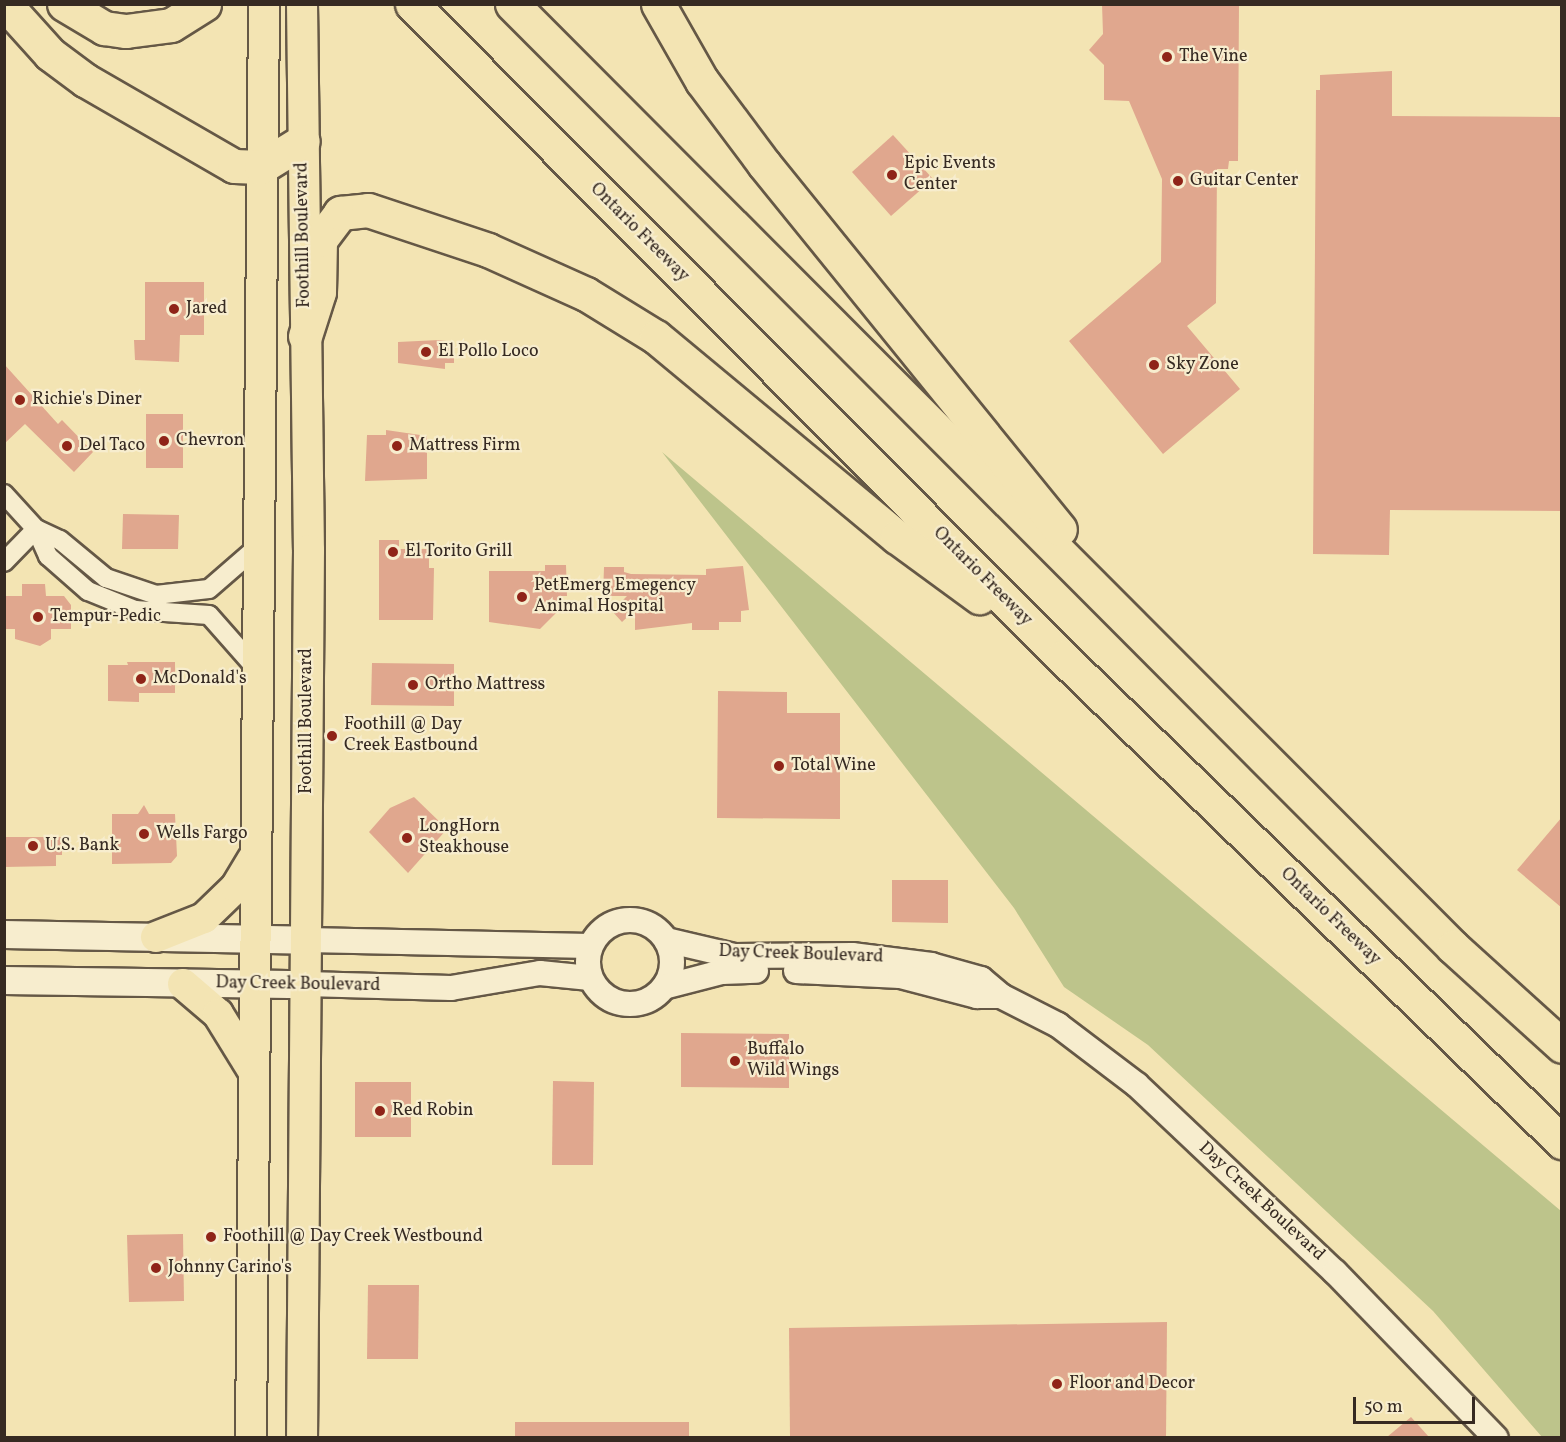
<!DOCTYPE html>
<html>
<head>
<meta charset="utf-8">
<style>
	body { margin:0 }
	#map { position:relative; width:1566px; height:1442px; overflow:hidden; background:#f3e4b3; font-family:Vollkorn,serif }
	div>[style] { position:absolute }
	.green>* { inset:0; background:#bdc48b }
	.building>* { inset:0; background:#e0a78e }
	.roads { filter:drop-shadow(2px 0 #655846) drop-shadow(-2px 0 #655846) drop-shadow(0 2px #655846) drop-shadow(0 -2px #655846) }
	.minor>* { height:18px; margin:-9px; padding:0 9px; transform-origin:9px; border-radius:9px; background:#f7edce }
	.tertiary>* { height:24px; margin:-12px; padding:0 12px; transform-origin:12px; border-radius:12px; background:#f7edce }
	.tertiary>.ring { margin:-12px; padding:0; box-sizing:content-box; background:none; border:24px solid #f7edce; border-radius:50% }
	.secondary>* { height:27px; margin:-13.5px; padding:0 13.5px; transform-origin:13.5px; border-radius:13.5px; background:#f7edce }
	.primary>* { height:30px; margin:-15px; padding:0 15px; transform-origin:15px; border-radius:15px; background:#f3e4b3 }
	.motorway>* { height:33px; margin:-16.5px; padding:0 16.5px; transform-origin:16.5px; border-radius:16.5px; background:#f3e4b3 }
	.dots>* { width:16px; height:16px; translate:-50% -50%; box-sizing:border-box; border:3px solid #f7edce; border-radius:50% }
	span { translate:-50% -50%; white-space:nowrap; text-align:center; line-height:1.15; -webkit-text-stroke:4.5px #f7edce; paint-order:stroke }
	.poi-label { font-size:18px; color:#362a22 }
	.left { translate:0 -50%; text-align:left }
	.street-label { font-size:18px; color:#362a22 }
	.frame { position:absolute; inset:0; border:6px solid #362a22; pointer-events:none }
	.scale { position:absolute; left:1353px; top:1397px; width:122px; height:27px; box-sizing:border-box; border:3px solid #362a22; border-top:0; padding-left:8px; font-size:18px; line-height:21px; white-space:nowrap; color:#362a22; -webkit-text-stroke:4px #f7edce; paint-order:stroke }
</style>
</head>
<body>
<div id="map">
	<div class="green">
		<div style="clip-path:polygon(662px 452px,1561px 1211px,1561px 1437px,1542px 1437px,1433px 1311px,1148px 1045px,1064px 987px,1014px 908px)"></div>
	</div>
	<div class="building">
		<div style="clip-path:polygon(1102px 4px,1239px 4px,1238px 161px,1229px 161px,1228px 169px,1217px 169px,1216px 303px,1187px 326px,1240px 389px,1163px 454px,1069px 341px,1161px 262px,1162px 179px,1129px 101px,1104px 100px,1104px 65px,1089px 50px,1103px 34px)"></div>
		<div style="clip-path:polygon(1392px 71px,1392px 116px,1562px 117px,1562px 511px,1390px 510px,1389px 555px,1313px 554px,1316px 90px,1320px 90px,1320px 75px)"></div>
		<div style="clip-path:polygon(893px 135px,933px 179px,891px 216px,852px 172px)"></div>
		<div style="clip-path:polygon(145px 282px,204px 282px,204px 335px,180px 335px,179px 362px,135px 360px,134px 340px,145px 340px)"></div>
		<div style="clip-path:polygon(439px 340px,454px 342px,454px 363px,445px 363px,445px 369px,398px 363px,398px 342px)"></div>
		<div style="clip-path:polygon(4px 364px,58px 424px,62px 420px,93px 452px,74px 472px,25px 424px,4px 444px)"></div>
		<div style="clip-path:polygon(146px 414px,183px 414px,183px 468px,146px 468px)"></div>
		<div style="clip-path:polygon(386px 430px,427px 436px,427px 479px,365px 481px,367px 435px,386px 435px)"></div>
		<div style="clip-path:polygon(123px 514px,179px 515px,178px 549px,122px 549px)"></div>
		<div style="clip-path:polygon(379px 540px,399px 540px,399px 549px,429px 549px,429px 568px,434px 568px,433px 620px,379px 620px)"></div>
		<div style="clip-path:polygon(545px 565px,566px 565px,567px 596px,559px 596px,559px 610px,540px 629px,489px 622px,489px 571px,545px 571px)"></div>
		<div style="clip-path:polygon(743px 566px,749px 610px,741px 611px,741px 622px,719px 622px,719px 630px,692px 630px,692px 623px,635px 630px,635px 610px,622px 622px,612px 611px,627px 596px,603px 596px,604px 567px,624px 567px,624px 572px,631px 574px,706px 575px,706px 569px)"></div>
		<div style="clip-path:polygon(22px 584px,45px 584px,46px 596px,64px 596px,71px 605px,71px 629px,51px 629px,51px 639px,40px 646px,15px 639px,15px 629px,4px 629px,4px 596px,22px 596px)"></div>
		<div style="clip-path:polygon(127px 662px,175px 662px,175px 693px,139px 693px,139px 702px,108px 701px,108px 665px,128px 665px)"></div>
		<div style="clip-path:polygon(372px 663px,454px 664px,454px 706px,371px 705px)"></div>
		<div style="clip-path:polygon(718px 691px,787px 692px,787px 713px,840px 713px,840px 819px,717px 818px)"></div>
		<div style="clip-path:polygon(414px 797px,447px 829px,408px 873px,369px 832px,390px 808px)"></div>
		<div style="clip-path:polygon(144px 805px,149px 814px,175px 814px,177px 856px,171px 863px,112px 864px,112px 814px,138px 814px)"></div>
		<div style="clip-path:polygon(1562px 817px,1562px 908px,1517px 870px)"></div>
		<div style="clip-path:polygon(4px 837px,62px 837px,62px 855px,56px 855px,56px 866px,4px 867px)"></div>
		<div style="clip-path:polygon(892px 880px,948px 880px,948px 923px,892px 922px)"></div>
		<div style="clip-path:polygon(681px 1033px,789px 1034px,789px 1088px,681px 1087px)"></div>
		<div style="clip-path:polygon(553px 1081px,594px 1082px,593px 1165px,552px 1165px)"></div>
		<div style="clip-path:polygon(355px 1082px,411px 1082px,411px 1137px,355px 1137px)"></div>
		<div style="clip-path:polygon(183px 1234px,184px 1301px,129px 1302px,127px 1235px)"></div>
		<div style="clip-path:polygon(368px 1285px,419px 1285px,418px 1359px,367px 1359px)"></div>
		<div style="clip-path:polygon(1167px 1322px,1166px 1437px,790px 1437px,789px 1328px)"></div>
		<div style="clip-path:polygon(1411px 1417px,1429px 1437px,1387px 1437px)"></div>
		<div style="clip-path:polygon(515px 1422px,689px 1422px,689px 1437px,515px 1437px)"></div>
	</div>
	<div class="roads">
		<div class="minor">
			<div style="left:4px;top:494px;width:47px;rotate:47.6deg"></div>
			<div style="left:36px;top:529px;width:30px;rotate:66deg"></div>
			<div style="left:48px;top:556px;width:53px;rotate:41.2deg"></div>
			<div style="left:88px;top:591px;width:51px;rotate:22deg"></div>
			<div style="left:135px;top:610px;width:74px;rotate:3.9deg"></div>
			<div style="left:209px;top:615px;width:68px;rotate:48.6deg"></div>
			<div style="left:36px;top:529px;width:26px;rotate:25deg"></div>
			<div style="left:60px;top:540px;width:60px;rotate:39.6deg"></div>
			<div style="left:106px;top:578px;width:53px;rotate:18.8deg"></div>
			<div style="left:156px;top:595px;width:53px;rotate:-6.5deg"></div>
			<div style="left:209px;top:589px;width:61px;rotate:-41deg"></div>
			<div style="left:4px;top:562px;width:46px;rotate:-45.9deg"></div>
		</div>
		<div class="tertiary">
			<div class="ring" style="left:588px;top:920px;width:60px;height:60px"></div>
			<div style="left:307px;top:940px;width:283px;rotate:1.2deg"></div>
			<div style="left:666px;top:940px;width:70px;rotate:13.2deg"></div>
			<div style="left:734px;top:956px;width:118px;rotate:-0.5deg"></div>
			<div style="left:852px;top:955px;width:80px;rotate:7.2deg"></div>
			<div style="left:931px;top:965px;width:52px;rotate:15.6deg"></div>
			<div style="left:981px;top:979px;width:26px;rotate:40deg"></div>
			<div style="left:1001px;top:996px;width:64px;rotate:27deg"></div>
			<div style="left:1058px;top:1025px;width:99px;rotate:37.2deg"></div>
			<div style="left:1137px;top:1085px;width:272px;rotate:43.4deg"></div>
			<div style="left:1335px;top:1272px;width:231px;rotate:45.9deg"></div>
			<div style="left:796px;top:971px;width:104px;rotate:2.8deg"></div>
			<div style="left:900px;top:976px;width:80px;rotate:14.6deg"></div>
			<div style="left:977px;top:996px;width:24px"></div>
			<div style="left:306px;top:984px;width:145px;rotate:1.6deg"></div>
			<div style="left:451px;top:988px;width:90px;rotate:-9.6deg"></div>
			<div style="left:540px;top:973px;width:50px;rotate:5.7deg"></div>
			<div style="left:664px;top:987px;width:60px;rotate:-14.5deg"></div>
			<div style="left:722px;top:972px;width:34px;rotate:-2deg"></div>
		</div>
		<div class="secondary">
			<div style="left:4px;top:934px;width:303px;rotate:1.1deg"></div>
			<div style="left:4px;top:980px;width:302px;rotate:0.8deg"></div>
		</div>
		<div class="primary">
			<div style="left:302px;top:4px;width:546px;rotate:89.27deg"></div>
			<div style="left:309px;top:550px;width:888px;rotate:90.45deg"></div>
			<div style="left:156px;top:937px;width:52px;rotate:-21.6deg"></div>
			<div style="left:204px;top:918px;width:45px;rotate:-44.1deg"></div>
			<div style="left:236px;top:887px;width:33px;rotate:-59deg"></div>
			<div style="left:183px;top:984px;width:46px;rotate:40.6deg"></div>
			<div style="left:218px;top:1014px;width:65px;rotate:58.3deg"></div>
			<div style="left:251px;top:1438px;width:1434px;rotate:-89.48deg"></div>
		</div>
		<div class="motorway">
			<div style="left:5px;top:4px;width:67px;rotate:48deg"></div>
			<div style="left:50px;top:54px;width:44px;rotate:36.6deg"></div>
			<div style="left:85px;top:80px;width:172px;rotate:30deg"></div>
			<div style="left:234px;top:166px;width:27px;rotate:2deg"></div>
			<div style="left:261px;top:167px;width:49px;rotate:-31.8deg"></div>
			<div style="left:64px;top:4px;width:47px;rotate:31deg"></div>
			<div style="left:104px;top:28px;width:22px;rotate:8deg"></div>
			<div style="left:126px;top:31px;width:45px;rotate:-7.6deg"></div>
			<div style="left:171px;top:25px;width:39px;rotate:-32deg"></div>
			<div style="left:412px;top:4px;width:921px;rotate:45.13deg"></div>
			<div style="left:1062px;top:657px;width:697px;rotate:44.13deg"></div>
			<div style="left:512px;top:4px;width:1332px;rotate:45.06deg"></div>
			<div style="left:1453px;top:947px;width:147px;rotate:42.2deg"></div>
			<div style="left:658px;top:4px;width:89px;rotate:60.3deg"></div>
			<div style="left:702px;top:81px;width:104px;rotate:53.2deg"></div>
			<div style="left:764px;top:164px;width:470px;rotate:51deg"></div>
			<div style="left:305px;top:336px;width:46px;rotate:-72.3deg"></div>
			<div style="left:319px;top:292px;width:52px;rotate:-88.9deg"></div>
			<div style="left:320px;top:240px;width:34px;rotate:-53deg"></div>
			<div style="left:340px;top:213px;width:28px;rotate:-6deg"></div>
			<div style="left:368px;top:210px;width:126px;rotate:18.4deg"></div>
			<div style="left:488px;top:250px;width:107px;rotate:24.2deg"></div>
			<div style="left:586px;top:294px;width:82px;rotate:31.6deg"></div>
			<div style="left:656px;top:337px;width:313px;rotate:39.7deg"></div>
			<div style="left:897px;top:537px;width:102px;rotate:36.2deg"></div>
		</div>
	</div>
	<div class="dots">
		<div style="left:1167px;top:57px;background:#8f2418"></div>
		<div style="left:892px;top:175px;background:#8f2418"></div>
		<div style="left:1178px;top:181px;background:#8f2418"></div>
		<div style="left:174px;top:309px;background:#8f2418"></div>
		<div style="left:426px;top:352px;background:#8f2418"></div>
		<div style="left:1154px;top:365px;background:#8f2418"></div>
		<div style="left:20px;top:400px;background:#8f2418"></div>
		<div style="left:164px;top:441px;background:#8f2418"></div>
		<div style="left:67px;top:446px;background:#8f2418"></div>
		<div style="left:397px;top:446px;background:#8f2418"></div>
		<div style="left:393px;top:552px;background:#8f2418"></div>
		<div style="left:522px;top:597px;background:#8f2418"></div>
		<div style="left:38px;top:617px;background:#8f2418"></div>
		<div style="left:141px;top:679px;background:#8f2418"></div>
		<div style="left:413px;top:685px;background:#8f2418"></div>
		<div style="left:332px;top:736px;background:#8f2418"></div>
		<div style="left:779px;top:766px;background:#8f2418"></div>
		<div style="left:144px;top:834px;background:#8f2418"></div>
		<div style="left:407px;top:838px;background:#8f2418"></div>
		<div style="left:33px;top:846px;background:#8f2418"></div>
		<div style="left:735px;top:1061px;background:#8f2418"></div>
		<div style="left:380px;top:1111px;background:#8f2418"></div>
		<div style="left:211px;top:1237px;background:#8f2418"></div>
		<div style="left:156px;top:1268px;background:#8f2418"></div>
		<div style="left:1057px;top:1384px;background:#8f2418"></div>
	</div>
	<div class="poi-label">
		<span class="left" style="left:1179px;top:57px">The Vine</span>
		<span class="left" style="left:904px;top:175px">Epic Events<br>Center</span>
		<span class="left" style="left:1190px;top:181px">Guitar Center</span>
		<span class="left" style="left:186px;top:309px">Jared</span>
		<span class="left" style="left:438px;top:352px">El Pollo Loco</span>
		<span class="left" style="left:1166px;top:365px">Sky Zone</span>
		<span class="left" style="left:32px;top:400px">Richie's Diner</span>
		<span class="left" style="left:176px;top:441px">Chevron</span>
		<span class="left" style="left:79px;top:446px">Del Taco</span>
		<span class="left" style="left:409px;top:446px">Mattress Firm</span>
		<span class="left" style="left:405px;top:552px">El Torito Grill</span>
		<span class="left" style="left:534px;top:597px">PetEmerg Emegency<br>Animal Hospital</span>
		<span class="left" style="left:50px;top:617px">Tempur-Pedic</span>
		<span class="left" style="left:153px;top:679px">McDonald's</span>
		<span class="left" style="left:425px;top:685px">Ortho Mattress</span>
		<span class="left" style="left:344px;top:736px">Foothill @ Day<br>Creek Eastbound</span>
		<span class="left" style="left:791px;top:766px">Total Wine</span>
		<span class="left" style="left:419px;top:838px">LongHorn<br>Steakhouse</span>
		<span class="left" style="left:156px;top:834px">Wells Fargo</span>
		<span class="left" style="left:45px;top:846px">U.S. Bank</span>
		<span class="left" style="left:747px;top:1061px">Buffalo<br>Wild Wings</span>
		<span class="left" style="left:392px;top:1111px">Red Robin</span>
		<span class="left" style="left:223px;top:1237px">Foothill @ Day Creek Westbound</span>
		<span class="left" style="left:168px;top:1268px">Johnny Carino's</span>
		<span class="left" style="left:1069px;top:1384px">Floor and Decor</span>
	</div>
	<div class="street-label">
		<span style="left:639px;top:233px;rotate:45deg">Ontario Freeway</span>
		<span style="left:304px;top:235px;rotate:-91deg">Foothill Boulevard</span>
		<span style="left:982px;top:577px;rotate:45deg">Ontario Freeway</span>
		<span style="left:307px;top:721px;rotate:-90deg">Foothill Boulevard</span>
		<span style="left:1330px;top:917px;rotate:44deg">Ontario Freeway</span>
		<span style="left:801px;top:955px;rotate:2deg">Day Creek Boulevard</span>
		<span style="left:298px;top:985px;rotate:1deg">Day Creek Boulevard</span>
		<span style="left:1261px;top:1202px;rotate:43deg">Day Creek Boulevard</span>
	</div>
	<div class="frame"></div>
	<div class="scale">50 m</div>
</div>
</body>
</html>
